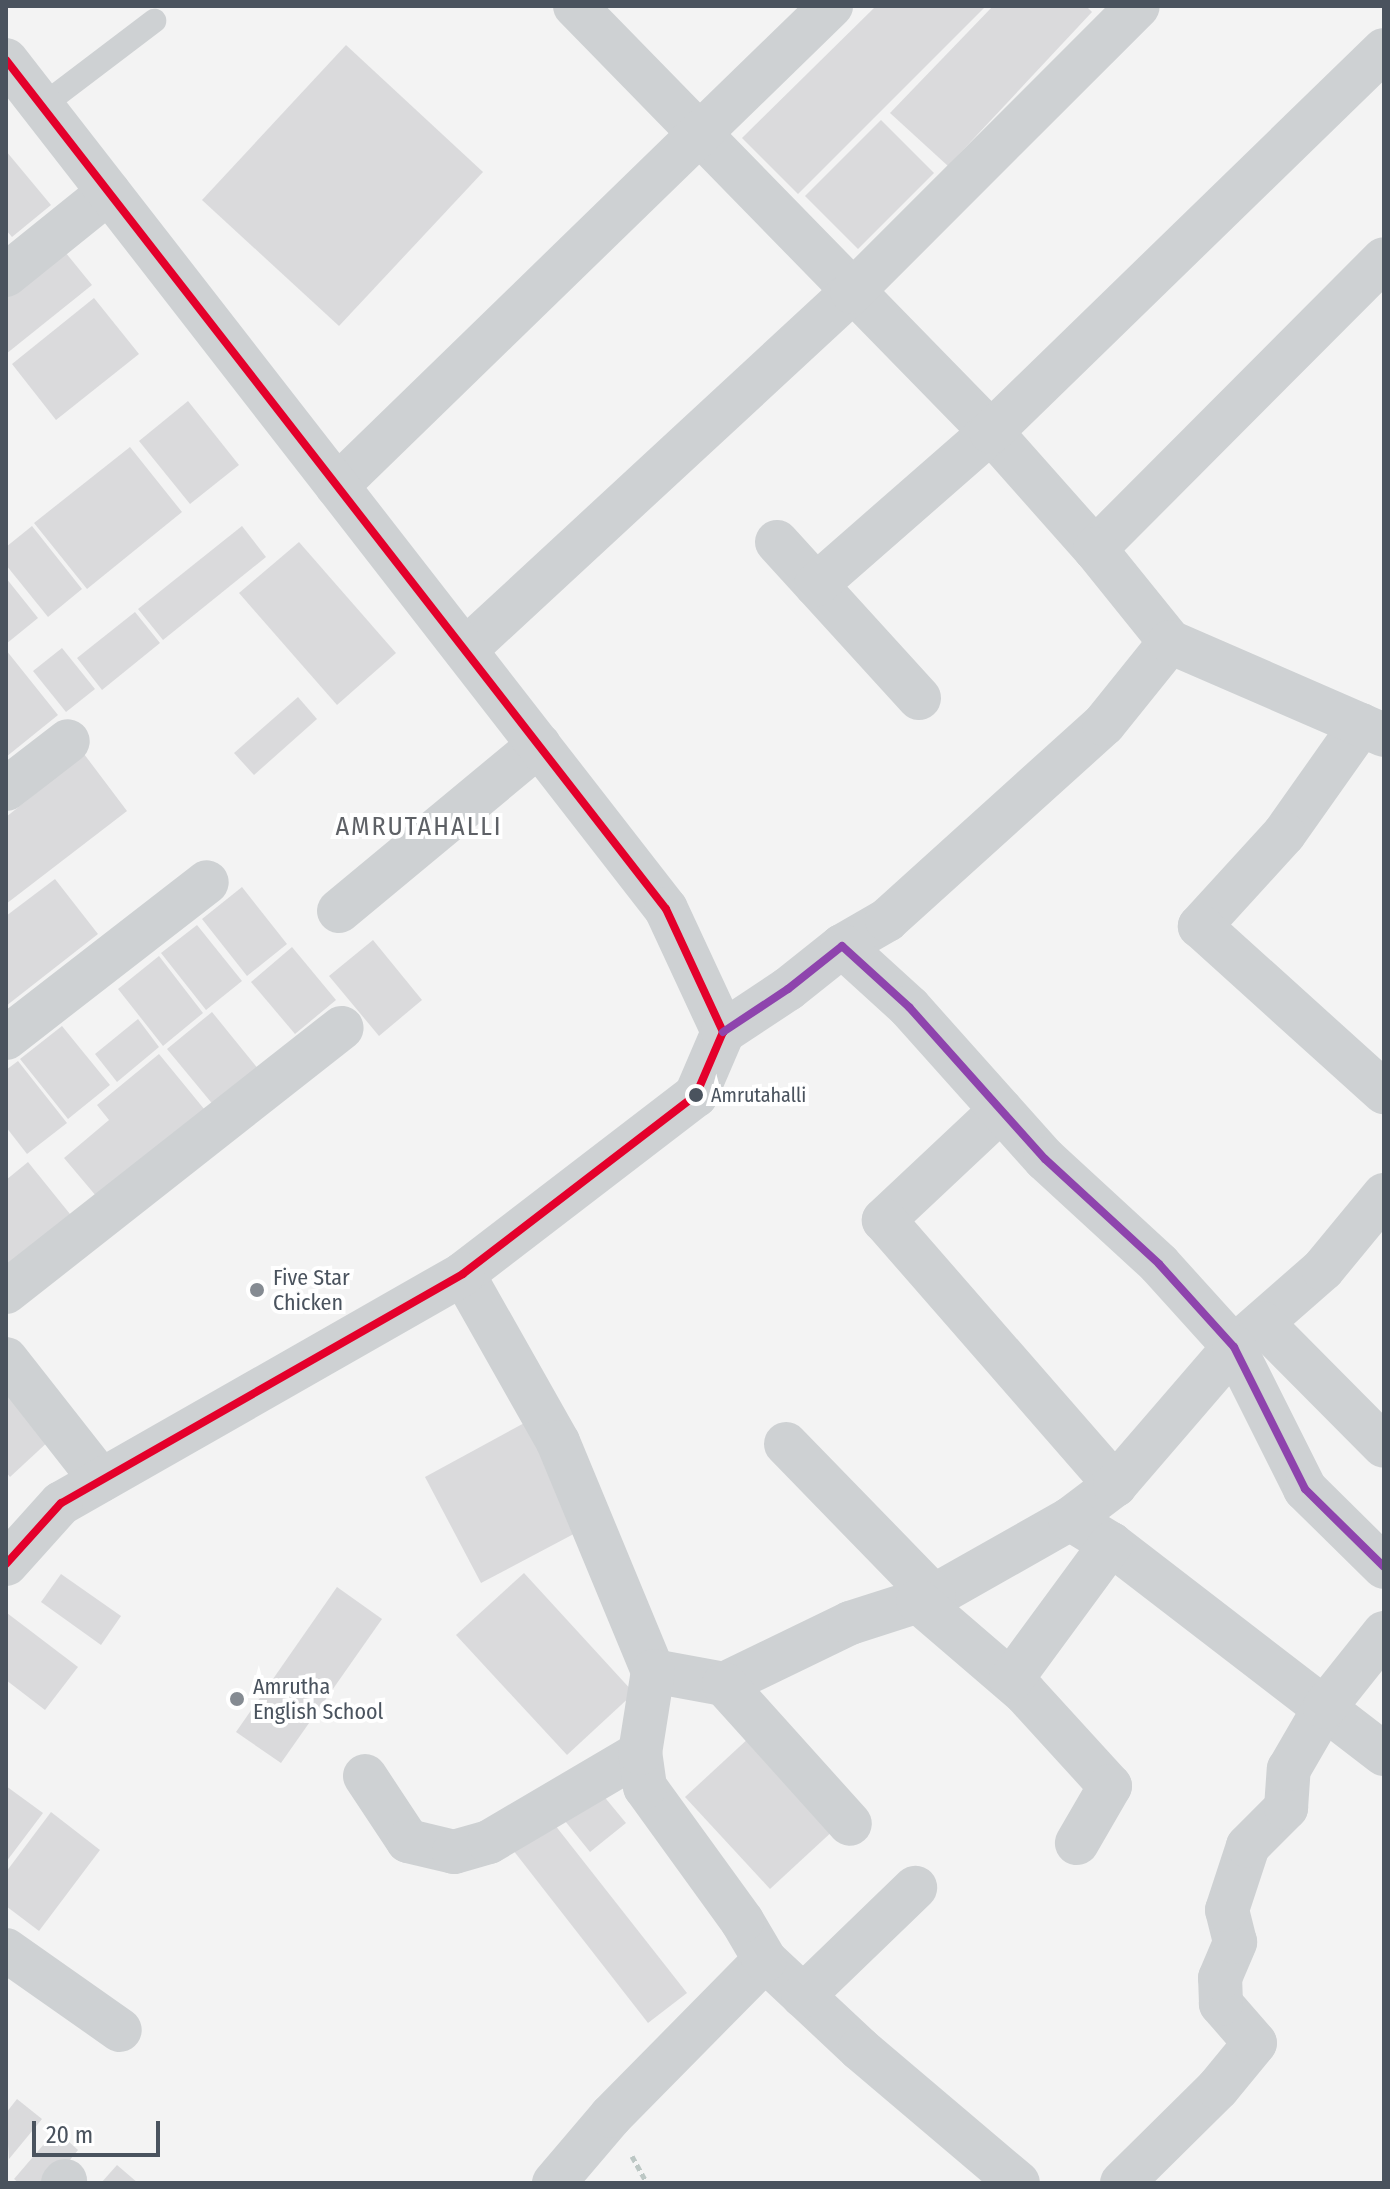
<!DOCTYPE html>
<html>
<head>
<meta charset="utf-8">
<style>
	body { margin:0 }
	#map { position:relative; width:1390px; height:2189px; overflow:hidden; background:#f3f3f3; font-family:"Fira Sans Condensed",sans-serif }
	div>[style] { position:absolute }
	.building>* { inset:0; background:#dadadc }
	.path>* { height:5px; margin-top:-2.5px; transform-origin:0; background:repeating-linear-gradient(90deg,#bcc7c4 0 6px,transparent 0 10px) }
	.service>* { height:24px; margin:-12px; padding:0 12px; transform-origin:12px; border-radius:12px; background:#ced1d3 }
	.minor>* { height:44px; margin:-22px; padding:0 22px; transform-origin:22px; border-radius:22px; background:#ced1d3 }
	.tertiary>* { height:44px; margin:-22px; padding:0 22px; transform-origin:22px; border-radius:22px; background:#ced1d3 }
	.bus-1>* { height:8px; margin:-4px; padding:0 4px; transform-origin:4px; border-radius:4px; background:#e4002b }
	.bus-2>* { height:8px; margin:-4px; padding:0 4px; transform-origin:4px; border-radius:4px; background:#8e44ad }
	.dots>* { width:22px; height:22px; translate:-50% -50%; box-sizing:border-box; border:4px solid #fff; border-radius:50% }
	span { translate:-50% -50%; white-space:nowrap; text-align:center; line-height:1.15; -webkit-text-stroke:8px #fff; paint-order:stroke }
	.bus-label { font-size:20px; color:#4a535e }
	.left { translate:0 -50%; text-align:left }
	.poi-label { font-size:22px; color:#4a535e }
	.quarter-label { font-size:26px; color:#5e6166; letter-spacing:2px }
	.frame { position:absolute; inset:0; border:8px solid #4a535e; pointer-events:none }
	.scale { position:absolute; left:32px; top:2121px; width:128px; height:36px; box-sizing:border-box; border:4px solid #4a535e; border-top:0; padding-left:10px; font-size:24px; line-height:28px; white-space:nowrap; color:#4a535e; -webkit-text-stroke:6px #fff; paint-order:stroke }
</style>
</head>
<body>
<div id="map">
	<div class="building">
		<div style="clip-path:polygon(876px 6px,986px 6px,798px 194px,742px 138px)"></div>
		<div style="clip-path:polygon(993px 6px,1086px 6px,1092px 12px,948px 166px,890px 113px)"></div>
		<div style="clip-path:polygon(346px 45px,483px 172px,339px 326px,202px 200px)"></div>
		<div style="clip-path:polygon(881px 120px,934px 173px,858px 249px,805px 196px)"></div>
		<div style="clip-path:polygon(6px 151px,51px 205px,12px 237px,6px 230px)"></div>
		<div style="clip-path:polygon(61px 247px,92px 285px,6px 354px,6px 291px)"></div>
		<div style="clip-path:polygon(94px 298px,139px 354px,56px 420px,12px 364px)"></div>
		<div style="clip-path:polygon(188px 401px,239px 465px,190px 504px,139px 441px)"></div>
		<div style="clip-path:polygon(130px 447px,182px 512px,87px 589px,34px 523px)"></div>
		<div style="clip-path:polygon(32px 526px,82px 589px,48px 617px,6px 565px,6px 547px)"></div>
		<div style="clip-path:polygon(242px 526px,266px 557px,163px 640px,138px 609px)"></div>
		<div style="clip-path:polygon(299px 542px,396px 653px,337px 705px,239px 593px)"></div>
		<div style="clip-path:polygon(6px 578px,38px 618px,6px 644px)"></div>
		<div style="clip-path:polygon(135px 612px,160px 643px,102px 690px,77px 658px)"></div>
		<div style="clip-path:polygon(62px 648px,95px 689px,66px 712px,33px 671px)"></div>
		<div style="clip-path:polygon(6px 650px,58px 715px,6px 757px)"></div>
		<div style="clip-path:polygon(298px 697px,317px 719px,254px 775px,234px 753px)"></div>
		<div style="clip-path:polygon(81px 750px,127px 811px,6px 904px,6px 817px,40px 790px)"></div>
		<div style="clip-path:polygon(55px 879px,98px 934px,6px 1006px,6px 916px)"></div>
		<div style="clip-path:polygon(242px 887px,287px 944px,247px 976px,202px 919px)"></div>
		<div style="clip-path:polygon(197px 925px,242px 981px,206px 1010px,161px 953px)"></div>
		<div style="clip-path:polygon(373px 940px,422px 1000px,379px 1036px,329px 976px)"></div>
		<div style="clip-path:polygon(292px 947px,336px 1000px,295px 1034px,251px 982px)"></div>
		<div style="clip-path:polygon(159px 956px,203px 1013px,163px 1046px,118px 989px)"></div>
		<div style="clip-path:polygon(212px 1012px,259px 1070px,215px 1107px,167px 1049px)"></div>
		<div style="clip-path:polygon(138px 1019px,159px 1047px,117px 1082px,95px 1054px)"></div>
		<div style="clip-path:polygon(62px 1026px,110px 1085px,68px 1119px,20px 1059px)"></div>
		<div style="clip-path:polygon(159px 1054px,209px 1115px,102px 1203px,64px 1158px,109px 1120px,97px 1105px)"></div>
		<div style="clip-path:polygon(18px 1061px,67px 1123px,27px 1154px,6px 1127px,6px 1070px)"></div>
		<div style="clip-path:polygon(28px 1162px,74px 1219px,6px 1275px,6px 1180px)"></div>
		<div style="clip-path:polygon(6px 1390px,51px 1439px,10px 1477px,6px 1472px)"></div>
		<div style="clip-path:polygon(528px 1421px,585px 1528px,481px 1583px,425px 1477px)"></div>
		<div style="clip-path:polygon(524px 1573px,634px 1693px,567px 1755px,456px 1635px)"></div>
		<div style="clip-path:polygon(61px 1574px,121px 1616px,101px 1645px,41px 1602px)"></div>
		<div style="clip-path:polygon(337px 1587px,382px 1619px,281px 1763px,236px 1732px)"></div>
		<div style="clip-path:polygon(7px 1613px,78px 1667px,45px 1710px,6px 1680px)"></div>
		<div style="clip-path:polygon(751px 1736px,836px 1828px,770px 1889px,685px 1797px)"></div>
		<div style="clip-path:polygon(6px 1786px,43px 1813px,6px 1862px)"></div>
		<div style="clip-path:polygon(597px 1788px,626px 1823px,590px 1852px,561px 1816px)"></div>
		<div style="clip-path:polygon(51px 1812px,100px 1850px,39px 1931px,6px 1906px,6px 1872px)"></div>
		<div style="clip-path:polygon(551px 1820px,687px 1993px,648px 2023px,513px 1850px)"></div>
		<div style="clip-path:polygon(17px 2099px,42px 2119px,9px 2159px,6px 2113px)"></div>
		<div style="clip-path:polygon(56px 2130px,78px 2150px,51px 2183px,19px 2183px,14px 2179px)"></div>
		<div style="clip-path:polygon(117px 2165px,138px 2183px,101px 2183px)"></div>
	</div>
	<div class="path">
		<div style="left:632px;top:2156px;width:31px;rotate:61deg"></div>
	</div>
	<div class="service">
		<div style="left:42px;top:106px;width:141px;rotate:-37.2deg"></div>
	</div>
	<div class="minor">
		<div style="left:575px;top:6px;width:595px;rotate:45.68deg"></div>
		<div style="left:991px;top:432px;width:157px;rotate:48.4deg"></div>
		<div style="left:1095px;top:549px;width:409px;rotate:-45.1deg"></div>
		<div style="left:6px;top:275px;width:132px;rotate:-38.9deg"></div>
		<div style="left:337px;top:486px;width:689px;rotate:-44.18deg"></div>
		<div style="left:777px;top:542px;width:211px;rotate:47.7deg"></div>
		<div style="left:1095px;top:549px;width:119px;rotate:51.1deg"></div>
		<div style="left:816px;top:585px;width:232px;rotate:-41.2deg"></div>
		<div style="left:991px;top:432px;width:548px;rotate:-44.19deg"></div>
		<div style="left:465px;top:650px;width:527px;rotate:-42.77deg"></div>
		<div style="left:852px;top:292px;width:404px;rotate:-45deg"></div>
		<div style="left:1361px;top:725px;width:133px;rotate:125.2deg"></div>
		<div style="left:1284px;top:834px;width:125px;rotate:132.4deg"></div>
		<div style="left:1200px;top:926px;width:248px;rotate:42.1deg"></div>
		<div style="left:6px;top:789px;width:78px;rotate:-37.7deg"></div>
		<div style="left:339px;top:911px;width:260px;rotate:-39.7deg"></div>
		<div style="left:842px;top:946px;width:52px;rotate:-30deg"></div>
		<div style="left:887px;top:920px;width:292px;rotate:-42.1deg"></div>
		<div style="left:1104px;top:724px;width:105px;rotate:-51.2deg"></div>
		<div style="left:1170px;top:642px;width:233px;rotate:23.5deg"></div>
		<div style="left:6px;top:1038px;width:254px;rotate:-37.8deg"></div>
		<div style="left:1001px;top:1110px;width:161px;rotate:136.8deg"></div>
		<div style="left:884px;top:1220px;width:352px;rotate:48.9deg"></div>
		<div style="left:463px;top:1274px;width:193px;rotate:60.5deg"></div>
		<div style="left:558px;top:1442px;width:248px;rotate:67.5deg"></div>
		<div style="left:653px;top:1671px;width:72px;rotate:10.4deg"></div>
		<div style="left:724px;top:1684px;width:140px;rotate:-25.8deg"></div>
		<div style="left:850px;top:1623px;width:88px;rotate:-17.8deg"></div>
		<div style="left:934px;top:1596px;width:156px;rotate:-29.5deg"></div>
		<div style="left:1070px;top:1519px;width:56px;rotate:-37.1deg"></div>
		<div style="left:1115px;top:1485px;width:182px;rotate:-49.2deg"></div>
		<div style="left:1234px;top:1347px;width:118px;rotate:-41.2deg"></div>
		<div style="left:1323px;top:1269px;width:96px;rotate:-50.5deg"></div>
		<div style="left:6px;top:1292px;width:427px;rotate:-38.2deg"></div>
		<div style="left:1262px;top:1323px;width:173px;rotate:45.2deg"></div>
		<div style="left:6px;top:1359px;width:154px;rotate:51.9deg"></div>
		<div style="left:786px;top:1444px;width:212px;rotate:45.8deg"></div>
		<div style="left:1070px;top:1519px;width:48px;rotate:31.4deg"></div>
		<div style="left:1111px;top:1544px;width:344px;rotate:37.6deg"></div>
		<div style="left:918px;top:1601px;width:141px;rotate:40.7deg"></div>
		<div style="left:1025px;top:1693px;width:126px;rotate:47.6deg"></div>
		<div style="left:1110px;top:1786px;width:66px;rotate:120.1deg"></div>
		<div style="left:1011px;top:1680px;width:169px;rotate:-53.7deg"></div>
		<div style="left:724px;top:1684px;width:188px;rotate:48deg"></div>
		<div style="left:365px;top:1776px;width:78px;rotate:56.5deg"></div>
		<div style="left:408px;top:1841px;width:47px;rotate:13.4deg"></div>
		<div style="left:454px;top:1852px;width:36px;rotate:-16deg"></div>
		<div style="left:489px;top:1842px;width:175px;rotate:-30.5deg"></div>
		<div style="left:6px;top:1950px;width:139px;rotate:35.1deg"></div>
		<div style="left:765px;top:1960px;width:130px;rotate:43.1deg"></div>
		<div style="left:860px;top:2049px;width:207px;rotate:40.3deg"></div>
		<div style="left:803px;top:1996px;width:156px;rotate:-44deg"></div>
		<div style="left:63px;top:2183px;width:3px;rotate:-45deg"></div>
		<div style="left:554px;top:2183px;width:88px;rotate:-49.6deg"></div>
		<div style="left:611px;top:2116px;width:219px;rotate:-45.4deg"></div>
		<div style="left:765px;top:1960px;width:45px;rotate:-120.5deg"></div>
		<div style="left:742px;top:1921px;width:165px;rotate:-125.9deg"></div>
		<div style="left:645px;top:1787px;width:34px;rotate:-98deg"></div>
		<div style="left:640px;top:1753px;width:83px;rotate:-81deg"></div>
		<div style="left:1122px;top:2183px;width:135px;rotate:-44.7deg"></div>
		<div style="left:1218px;top:2088px;width:58px;rotate:-50.6deg"></div>
		<div style="left:1255px;top:2043px;width:52px;rotate:-131.1deg"></div>
		<div style="left:1221px;top:2004px;width:26px;rotate:-92deg"></div>
		<div style="left:1220px;top:1978px;width:39px;rotate:-67deg"></div>
		<div style="left:1235px;top:1942px;width:33px;rotate:-104deg"></div>
		<div style="left:1227px;top:1910px;width:67px;rotate:-71.8deg"></div>
		<div style="left:1248px;top:1846px;width:54px;rotate:-45deg"></div>
		<div style="left:1286px;top:1808px;width:39px;rotate:-86deg"></div>
		<div style="left:1289px;top:1769px;width:72px;rotate:-59.9deg"></div>
		<div style="left:1325px;top:1707px;width:95px;rotate:-51.4deg"></div>
	</div>
	<div class="tertiary">
		<div style="left:6px;top:60px;width:1075px;rotate:52.14deg"></div>
		<div style="left:666px;top:909px;width:136px;rotate:65.1deg"></div>
		<div style="left:723px;top:1032px;width:69px;rotate:113.2deg"></div>
		<div style="left:696px;top:1095px;width:294px;rotate:142.5deg"></div>
		<div style="left:463px;top:1274px;width:463px;rotate:150.3deg"></div>
		<div style="left:61px;top:1503px;width:82px;rotate:132deg"></div>
		<div style="left:723px;top:1032px;width:78px;rotate:-33.5deg"></div>
		<div style="left:788px;top:989px;width:69px;rotate:-38.5deg"></div>
		<div style="left:842px;top:946px;width:91px;rotate:42.3deg"></div>
		<div style="left:909px;top:1007px;width:204px;rotate:48.2deg"></div>
		<div style="left:1045px;top:1159px;width:155px;rotate:42.6deg"></div>
		<div style="left:1159px;top:1264px;width:112px;rotate:47.9deg"></div>
		<div style="left:1234px;top:1347px;width:159px;rotate:63.4deg"></div>
		<div style="left:1305px;top:1489px;width:111px;rotate:44.6deg"></div>
	</div>
	<div class="bus-1">
		<div style="left:6px;top:60px;width:1075px;rotate:52.14deg"></div>
		<div style="left:666px;top:909px;width:136px;rotate:65.1deg"></div>
		<div style="left:723px;top:1032px;width:69px;rotate:113.2deg"></div>
		<div style="left:696px;top:1095px;width:294px;rotate:142.5deg"></div>
		<div style="left:463px;top:1274px;width:463px;rotate:150.3deg"></div>
		<div style="left:61px;top:1503px;width:82px;rotate:132deg"></div>
	</div>
	<div class="bus-2">
		<div style="left:723px;top:1032px;width:78px;rotate:-33.5deg"></div>
		<div style="left:788px;top:989px;width:69px;rotate:-38.5deg"></div>
		<div style="left:842px;top:946px;width:91px;rotate:42.3deg"></div>
		<div style="left:909px;top:1007px;width:204px;rotate:48.2deg"></div>
		<div style="left:1045px;top:1159px;width:155px;rotate:42.6deg"></div>
		<div style="left:1159px;top:1264px;width:112px;rotate:47.9deg"></div>
		<div style="left:1234px;top:1347px;width:159px;rotate:63.4deg"></div>
		<div style="left:1305px;top:1489px;width:111px;rotate:44.6deg"></div>
	</div>
	<div class="dots">
		<div style="left:696px;top:1095px;background:#4a535e"></div>
		<div style="left:257px;top:1290px;background:#858b92"></div>
		<div style="left:237px;top:1699px;background:#858b92"></div>
	</div>
	<div class="bus-label">
		<span class="left" style="left:711px;top:1095px">Amrutahalli</span>
	</div>
	<div class="poi-label">
		<span class="left" style="left:273px;top:1290px">Five Star<br>Chicken</span>
		<span class="left" style="left:253px;top:1699px">Amrutha<br>English School</span>
	</div>
	<div class="quarter-label">
		<span style="left:419px;top:827px">AMRUTAHALLI</span>
	</div>
	<div class="frame"></div>
	<div class="scale">20 m</div>
</div>
</body>
</html>
